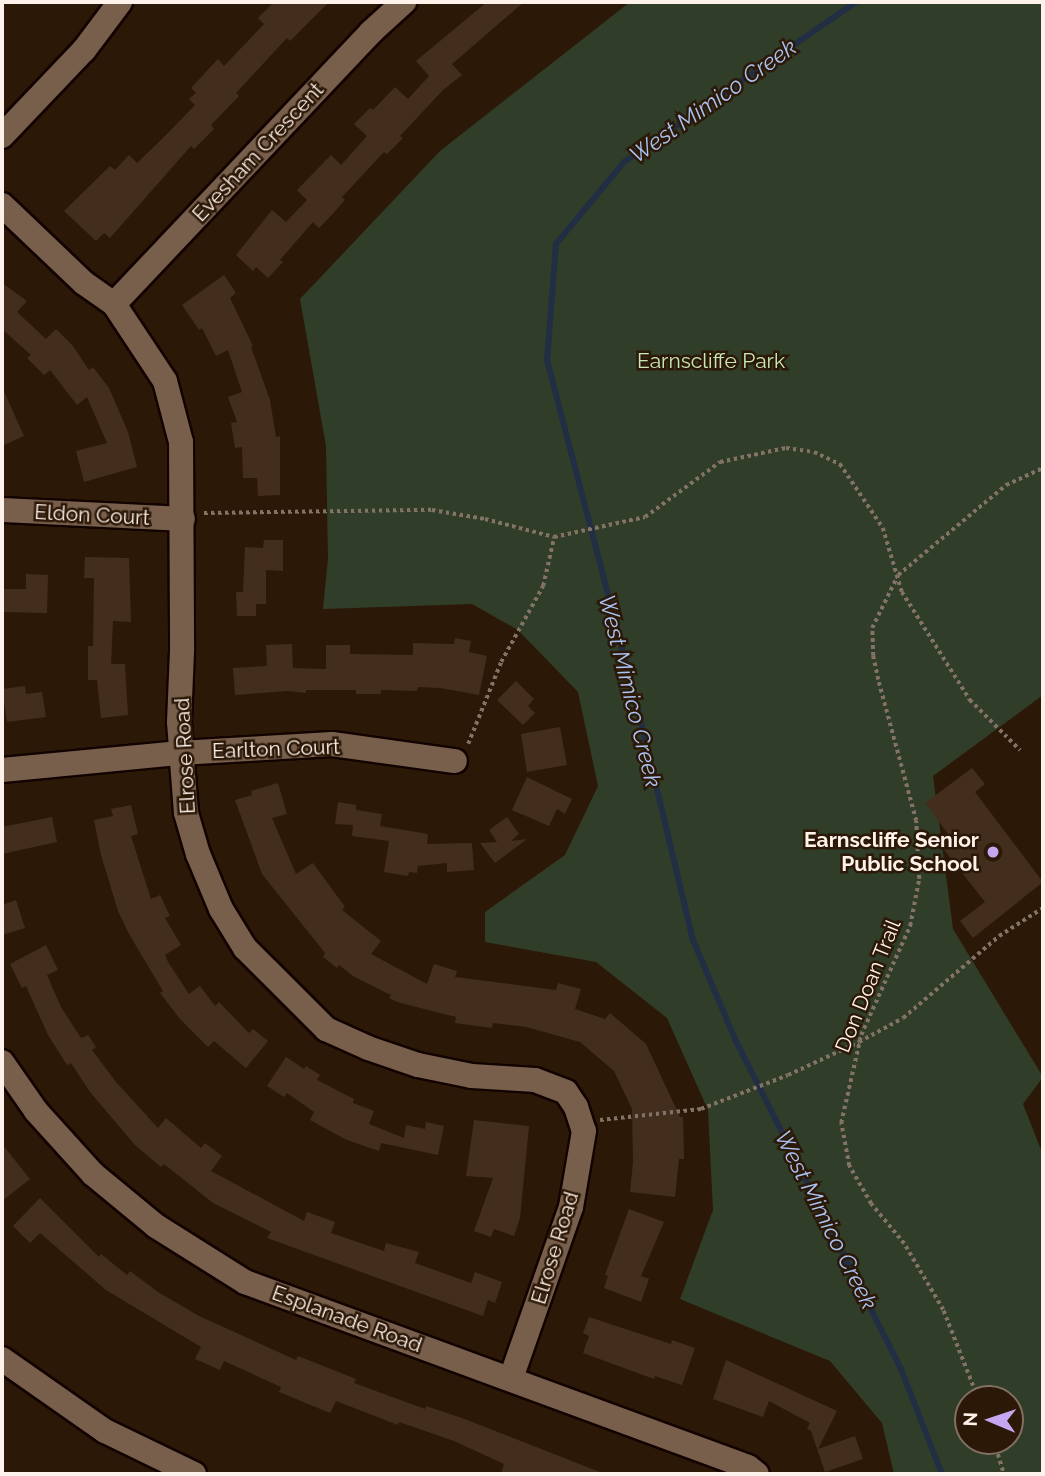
<!DOCTYPE html>
<html>
<head>
<meta charset="utf-8">
<style>
	body { margin:0 }
	#map { position:relative; width:1045px; height:1476px; overflow:hidden; background:#2c1807; font-family:Raleway,sans-serif }
	div>[style] { position:absolute }
	.green>* { inset:0; background:#303e29 }
	.stream>* { height:6px; margin:-3px; padding:0 3px; transform-origin:3px; border-radius:3px; background:#222e44 }
	.building>* { inset:0; background:#432e1d }
	.path>* { height:3.5px; margin-top:-1.75px; transform-origin:0; background:repeating-linear-gradient(90deg,#837366 0 3.5px,transparent 0 7px) }
	.roads { filter:drop-shadow(2px 0 #130300) drop-shadow(-2px 0 #130300) drop-shadow(0 2px #130300) drop-shadow(0 -2px #130300) }
	.minor>* { height:24px; margin:-12px; padding:0 12px; transform-origin:12px; border-radius:12px; background:#775f4c }
	.dots>* { width:19px; height:19px; translate:-50% -50%; box-sizing:border-box; border:4px solid #2c1807; border-radius:50% }
	span { translate:-50% -50%; white-space:nowrap; text-align:center; line-height:1.15; -webkit-text-stroke:5px #2c1807; paint-order:stroke }
	.street-label { font-size:21px; color:#fef2ea }
	.park-label { font-size:21px; color:#c6e7b7 }
	.poi-label { font-size:21px; color:#fef2ea; font-weight:700 }
	.right { translate:-100% -50%; text-align:right }
	.water-label { font-size:23px; color:#a9c3f3; font-style:italic }
	.frame { position:absolute; inset:0; border:4px solid #fef2ea; pointer-events:none }
	.north { position:absolute; left:954px; top:1385px; width:70px; height:70px; box-sizing:border-box; background:#2c1807; border:2px solid #806f62; border-radius:50%; rotate:272deg; font-size:19px; font-weight:700; line-height:28px; text-align:center; color:#fef2ea }
	.north::after { content:''; display:block; margin:auto; width:24px; height:32px; background:#c5a6f1; clip-path:polygon(50% 0,100% 100%,50% 72%,0 100%) }
</style>
</head>
<body>
<div id="map">
	<div class="green">
		<div style="clip-path:polygon(evenodd,630px 2px,1043px 2px,1043px 695px,933px 776px,953px 929px,1043px 1077px,1023px 1104px,1043px 1155px,1043px 1474px,894px 1474px,882px 1423px,830px 1361px,680px 1299px,713px 1210px,708px 1110px,667px 1018px,596px 962px,485px 942px,485px 912px,565px 855px,598px 786px,578px 692px,518px 630px,472px 604px,323px 609px,328px 559px,326px 446px,300px 299px,440px 151px,630px 2px,968px 1399px,1010px 1399px,1010px 1441px,968px 1441px,968px 1399px)"></div>
	</div>
	<div class="stream">
		<div style="left:856px;top:2px;width:282px;rotate:145.4deg"></div>
		<div style="left:624px;top:162px;width:107px;rotate:129.7deg"></div>
		<div style="left:556px;top:244px;width:116px;rotate:94.4deg"></div>
		<div style="left:547px;top:360px;width:370px;rotate:75.4deg"></div>
		<div style="left:640px;top:718px;width:228px;rotate:76.6deg"></div>
		<div style="left:693px;top:940px;width:108px;rotate:67deg"></div>
		<div style="left:735px;top:1039px;width:369px;rotate:63.3deg"></div>
		<div style="left:901px;top:1369px;width:113px;rotate:68.7deg"></div>
	</div>
	<div class="building">
		<div style="clip-path:polygon(274px 2px,329px 2px,290px 41px,287px 38px,236px 93px,239px 96px,211px 125px,214px 129px,194px 149px,191px 146px,110px 238px,104px 233px,96px 241px,64px 211px,110px 166px,115px 170px,129px 155px,137px 163px,165px 136px,195px 105px,189px 99px,196px 93px,191px 88px,218px 59px,224px 66px,264px 24px,258px 18px)"></div>
		<div style="clip-path:polygon(487px 2px,524px 2px,452px 64px,462px 75px,443px 90px,400px 136px,403px 138px,387px 154px,384px 152px,342px 197px,345px 200px,328px 219px,319px 228px,313px 222px,280px 260px,283px 262px,268px 278px,256px 267px,253px 271px,236px 255px,272px 210px,286px 222px,307px 200px,297px 190px,331px 155px,341px 165px,367px 136px,354px 124px,370px 108px,373px 110px,395px 87px,408px 99px,429px 76px,416px 61px)"></div>
		<div style="clip-path:polygon(224px 275px,236px 293px,230px 298px,253px 346px,251px 347px,270px 400px,276px 437px,280px 436px,280px 495px,258px 496px,257px 478px,243px 478px,242px 447px,235px 448px,231px 423px,237px 422px,228px 397px,242px 392px,228px 350px,216px 356px,202px 328px,199px 330px,182px 305px)"></div>
		<div style="clip-path:polygon(2px 283px,27px 301px,17px 312px,46px 339px,56px 329px,73px 346px,89px 370px,93px 367px,109px 388px,128px 432px,137px 467px,84px 482px,76px 451px,107px 443px,87px 397px,77px 405px,50px 370px,44px 375px,27px 358px,31px 355px,2px 329px)"></div>
		<div style="clip-path:polygon(2px 387px,24px 436px,2px 446px)"></div>
		<div style="clip-path:polygon(264px 540px,283px 540px,283px 571px,266px 570px,266px 604px,256px 604px,256px 616px,237px 616px,236px 592px,243px 592px,245px 547px,263px 548px)"></div>
		<div style="clip-path:polygon(85px 557px,129px 558px,131px 622px,113px 621px,111px 664px,125px 664px,128px 715px,101px 718px,97px 680px,88px 680px,88px 646px,93px 646px,94px 578px,84px 578px)"></div>
		<div style="clip-path:polygon(26px 574px,48px 575px,47px 613px,2px 612px,2px 589px,26px 589px)"></div>
		<div style="clip-path:polygon(455px 638px,471px 641px,469px 652px,487px 656px,479px 695px,440px 688px,418px 687px,417px 691px,381px 690px,381px 694px,356px 694px,356px 690px,306px 690px,306px 693px,288px 691px,235px 695px,233px 668px,267px 666px,266px 645px,292px 644px,293px 668px,326px 669px,326px 645px,350px 645px,350px 654px,413px 655px,413px 643px,454px 644px)"></div>
		<div style="clip-path:polygon(516px 681px,534px 699px,528px 706px,535px 713px,523px 725px,497px 700px)"></div>
		<div style="clip-path:polygon(25px 686px,26px 694px,42px 692px,46px 717px,7px 722px,2px 689px)"></div>
		<div style="clip-path:polygon(560px 727px,567px 765px,527px 772px,521px 734px)"></div>
		<div style="clip-path:polygon(972px 768px,985px 784px,975px 792px,1043px 882px,973px 938px,960px 921px,985px 902px,938px 842px,948px 834px,925px 803px)"></div>
		<div style="clip-path:polygon(527px 777px,572px 799px,565px 814px,557px 809px,549px 826px,512px 810px)"></div>
		<div style="clip-path:polygon(278px 783px,287px 814px,272px 818px,296px 874px,313px 863px,345px 907px,342px 910px,381px 941px,371px 954px,427px 984px,434px 964px,457px 971px,455px 977px,556px 990px,558px 983px,581px 989px,575px 1009px,605px 1019px,610px 1013px,646px 1044px,680px 1117px,683px 1117px,684px 1159px,679px 1159px,675px 1197px,630px 1192px,633px 1162px,632px 1109px,614px 1071px,580px 1042px,526px 1027px,493px 1023px,492px 1028px,455px 1023px,456px 1017px,397px 1002px,389px 998px,391px 995px,353px 976px,339px 965px,337px 968px,323px 957px,325px 953px,262px 874px,235px 800px,252px 795px,251px 791px)"></div>
		<div style="clip-path:polygon(338px 802px,356px 805px,356px 810px,382px 814px,380px 826px,428px 834px,427px 844px,472px 843px,474px 870px,447px 872px,447px 863px,418px 866px,417px 873px,409px 872px,408px 876px,384px 872px,389px 841px,352px 836px,353px 825px,335px 824px)"></div>
		<div style="clip-path:polygon(131px 805px,138px 834px,131px 836px,151px 899px,160px 895px,170px 916px,165px 918px,181px 945px,165px 955px,168px 962px,189px 994px,200px 986px,215px 1006px,219px 1002px,249px 1033px,253px 1029px,268px 1041px,246px 1068px,214px 1041px,208px 1047px,180px 1019px,160px 993px,163px 991px,129px 934px,118px 911px,101px 855px,94px 820px,113px 816px,111px 809px)"></div>
		<div style="clip-path:polygon(52px 817px,57px 842px,2px 854px,2px 827px)"></div>
		<div style="clip-path:polygon(507px 817px,519px 834px,511px 841px,527px 839px,495px 863px,480px 843px,497px 842px,489px 830px)"></div>
		<div style="clip-path:polygon(16px 900px,25px 928px,2px 935px,2px 905px)"></div>
		<div style="clip-path:polygon(46px 945px,58px 970px,47px 975px,61px 1007px,81px 1038px,88px 1035px,96px 1047px,92px 1050px,116px 1082px,158px 1128px,166px 1118px,201px 1148px,205px 1143px,222px 1156px,211px 1171px,304px 1221px,307px 1212px,335px 1222px,331px 1233px,384px 1251px,386px 1243px,419px 1252px,415px 1263px,471px 1283px,475px 1272px,502px 1282px,495px 1303px,488px 1300px,483px 1316px,267px 1238px,271px 1232px,213px 1203px,164px 1164px,161px 1167px,135px 1145px,90px 1092px,71px 1063px,67px 1065px,48px 1035px,26px 986px,22px 988px,10px 964px)"></div>
		<div style="clip-path:polygon(286px 1057px,304px 1069px,306px 1066px,320px 1075px,317px 1080px,354px 1099px,353px 1103px,374px 1111px,369px 1124px,404px 1138px,406px 1125px,425px 1129px,426px 1122px,444px 1126px,438px 1155px,381px 1143px,379px 1151px,347px 1140px,310px 1120px,314px 1112px,287px 1093px,284px 1097px,267px 1086px)"></div>
		<div style="clip-path:polygon(474px 1120px,529px 1126px,520px 1218px,514px 1236px,494px 1229px,491px 1237px,474px 1231px,493px 1178px,466px 1176px)"></div>
		<div style="clip-path:polygon(2px 1144px,30px 1179px,2px 1201px)"></div>
		<div style="clip-path:polygon(40px 1198px,99px 1257px,101px 1254px,127px 1275px,130px 1271px,158px 1292px,199px 1316px,296px 1360px,298px 1356px,356px 1379px,354px 1383px,425px 1409px,426px 1406px,462px 1418px,605px 1474px,501px 1474px,504px 1464px,454px 1441px,399px 1422px,398px 1425px,336px 1401px,330px 1413px,279px 1392px,281px 1387px,224px 1361px,220px 1370px,195px 1359px,201px 1347px,106px 1290px,40px 1233px,30px 1243px,13px 1226px)"></div>
		<div style="clip-path:polygon(629px 1209px,664px 1222px,641px 1276px,649px 1279px,641px 1302px,604px 1288px,608px 1276px,605px 1275px)"></div>
		<div style="clip-path:polygon(589px 1317px,671px 1344px,672px 1340px,695px 1348px,682px 1385px,655px 1376px,654px 1379px,583px 1353px,589px 1336px,583px 1333px)"></div>
		<div style="clip-path:polygon(726px 1360px,837px 1411px,818px 1449px,855px 1436px,863px 1459px,825px 1472px,811px 1431px,807px 1429px,810px 1423px,769px 1401px,763px 1417px,713px 1399px)"></div>
	</div>
	<div class="path">
		<div style="left:204px;top:513px;width:228px;rotate:-0.8deg"></div>
		<div style="left:432px;top:510px;width:54px;rotate:9.6deg"></div>
		<div style="left:485px;top:519px;width:71px;rotate:14.6deg"></div>
		<div style="left:554px;top:537px;width:93px;rotate:-12.4deg"></div>
		<div style="left:645px;top:517px;width:93px;rotate:-36.3deg"></div>
		<div style="left:720px;top:462px;width:67px;rotate:-12deg"></div>
		<div style="left:786px;top:448px;width:28px;rotate:8deg"></div>
		<div style="left:814px;top:452px;width:29px;rotate:25deg"></div>
		<div style="left:840px;top:464px;width:77px;rotate:56.1deg"></div>
		<div style="left:883px;top:528px;width:67px;rotate:73.5deg"></div>
		<div style="left:902px;top:592px;width:128px;rotate:57.8deg"></div>
		<div style="left:970px;top:700px;width:71px;rotate:45deg"></div>
		<div style="left:468px;top:744px;width:88px;rotate:-68.1deg"></div>
		<div style="left:501px;top:662px;width:87px;rotate:-61.1deg"></div>
		<div style="left:543px;top:586px;width:50px;rotate:-77.3deg"></div>
		<div style="left:600px;top:1120px;width:102px;rotate:-6.2deg"></div>
		<div style="left:701px;top:1109px;width:93px;rotate:-21.3deg"></div>
		<div style="left:788px;top:1075px;width:78px;rotate:-24.9deg"></div>
		<div style="left:859px;top:1042px;width:50px;rotate:-28.6deg"></div>
		<div style="left:903px;top:1018px;width:126px;rotate:-40.5deg"></div>
		<div style="left:999px;top:936px;width:52px;rotate:-32.5deg"></div>
		<div style="left:978px;top:1399px;width:96px;rotate:-111.5deg"></div>
		<div style="left:943px;top:1310px;width:77px;rotate:-120.6deg"></div>
		<div style="left:904px;top:1244px;width:52px;rotate:-129.5deg"></div>
		<div style="left:871px;top:1204px;width:44px;rotate:-120.1deg"></div>
		<div style="left:849px;top:1166px;width:44px;rotate:-100.5deg"></div>
		<div style="left:841px;top:1123px;width:90px;rotate:-77.2deg"></div>
		<div style="left:861px;top:1035px;width:120px;rotate:-65.8deg"></div>
		<div style="left:910px;top:926px;width:48px;rotate:-79.2deg"></div>
		<div style="left:919px;top:879px;width:58px;rotate:-93deg"></div>
		<div style="left:916px;top:821px;width:146px;rotate:-105.1deg"></div>
		<div style="left:878px;top:680px;width:25px;rotate:-102deg"></div>
		<div style="left:873px;top:656px;width:28px;rotate:-92deg"></div>
		<div style="left:872px;top:628px;width:59px;rotate:-63.9deg"></div>
		<div style="left:898px;top:575px;width:141px;rotate:-39.8deg"></div>
		<div style="left:1006px;top:485px;width:41px;rotate:-24.7deg"></div>
		<div style="left:994px;top:1441px;width:34px;rotate:73deg"></div>
	</div>
	<div class="roads">
		<div class="minor">
			<div style="left:2px;top:136px;width:119px;rotate:-46.4deg"></div>
			<div style="left:84px;top:50px;width:60px;rotate:-53.1deg"></div>
			<div style="left:2px;top:205px;width:113px;rotate:43.6deg"></div>
			<div style="left:84px;top:283px;width:37px;rotate:35deg"></div>
			<div style="left:114px;top:304px;width:92px;rotate:56.5deg"></div>
			<div style="left:165px;top:381px;width:63px;rotate:75.3deg"></div>
			<div style="left:181px;top:442px;width:209px;rotate:89.7deg"></div>
			<div style="left:182px;top:651px;width:71px;rotate:92.4deg"></div>
			<div style="left:179px;top:722px;width:91px;rotate:85.6deg"></div>
			<div style="left:186px;top:813px;width:43px;rotate:73.7deg"></div>
			<div style="left:198px;top:854px;width:60px;rotate:67.3deg"></div>
			<div style="left:221px;top:909px;width:46px;rotate:58.4deg"></div>
			<div style="left:245px;top:948px;width:115px;rotate:45deg"></div>
			<div style="left:326px;top:1029px;width:46px;rotate:24.3deg"></div>
			<div style="left:368px;top:1048px;width:53px;rotate:18.8deg"></div>
			<div style="left:418px;top:1065px;width:55px;rotate:11.5deg"></div>
			<div style="left:472px;top:1076px;width:63px;rotate:3.6deg"></div>
			<div style="left:535px;top:1080px;width:33px;rotate:21deg"></div>
			<div style="left:566px;top:1092px;width:18px;rotate:56deg"></div>
			<div style="left:576px;top:1107px;width:25px;rotate:72deg"></div>
			<div style="left:584px;top:1131px;width:77px;rotate:99.7deg"></div>
			<div style="left:571px;top:1207px;width:181px;rotate:109.3deg"></div>
			<div style="left:114px;top:304px;width:374px;rotate:-46.6deg"></div>
			<div style="left:371px;top:32px;width:45px;rotate:-42.3deg"></div>
			<div style="left:2px;top:510px;width:181px;rotate:2.8deg"></div>
			<div style="left:2px;top:770px;width:179px;rotate:-5.5deg"></div>
			<div style="left:180px;top:753px;width:152px;rotate:-3.4deg"></div>
			<div style="left:332px;top:744px;width:124px;rotate:7.9deg"></div>
			<div style="left:2px;top:1062px;width:60px;rotate:55.2deg"></div>
			<div style="left:36px;top:1111px;width:85px;rotate:47.9deg"></div>
			<div style="left:93px;top:1174px;width:82px;rotate:39.5deg"></div>
			<div style="left:156px;top:1226px;width:105px;rotate:32.2deg"></div>
			<div style="left:245px;top:1282px;width:536px;rotate:20.19deg"></div>
			<div style="left:748px;top:1467px;width:11px;rotate:38deg"></div>
			<div style="left:2px;top:1359px;width:126px;rotate:35deg"></div>
			<div style="left:105px;top:1431px;width:99px;rotate:25.8deg"></div>
		</div>
	</div>
	<div class="dots">
		<div style="left:993px;top:852px;background:#c5a6f1"></div>
	</div>
	<div class="street-label">
		<span style="left:258px;top:152px;rotate:-47deg">Evesham Crescent</span>
		<span style="left:92px;top:515px;rotate:3deg">Eldon Court</span>
		<span style="left:276px;top:749px;rotate:-2deg">Earlton Court</span>
		<span style="left:185px;top:756px;rotate:-93deg">Elrose Road</span>
		<span style="left:868px;top:986px;rotate:-68deg">Don Doan Trail</span>
		<span style="left:555px;top:1248px;rotate:-73deg">Elrose Road</span>
		<span style="left:347px;top:1319px;rotate:20deg">Esplanade Road</span>
	</div>
	<div class="park-label">
		<span style="left:711px;top:361px">Earnscliffe Park</span>
	</div>
	<div class="poi-label">
		<span class="right" style="left:979px;top:852px">Earnscliffe Senior<br>Public School</span>
	</div>
	<div class="water-label">
		<span style="left:713px;top:101px;rotate:-35deg">West Mimico Creek</span>
		<span style="left:630px;top:691px;rotate:76deg">West Mimico Creek</span>
		<span style="left:826px;top:1220px;rotate:63deg">West Mimico Creek</span>
	</div>
	<div class="frame"></div>
	<div class="north">N</div>
</div>
</body>
</html>
